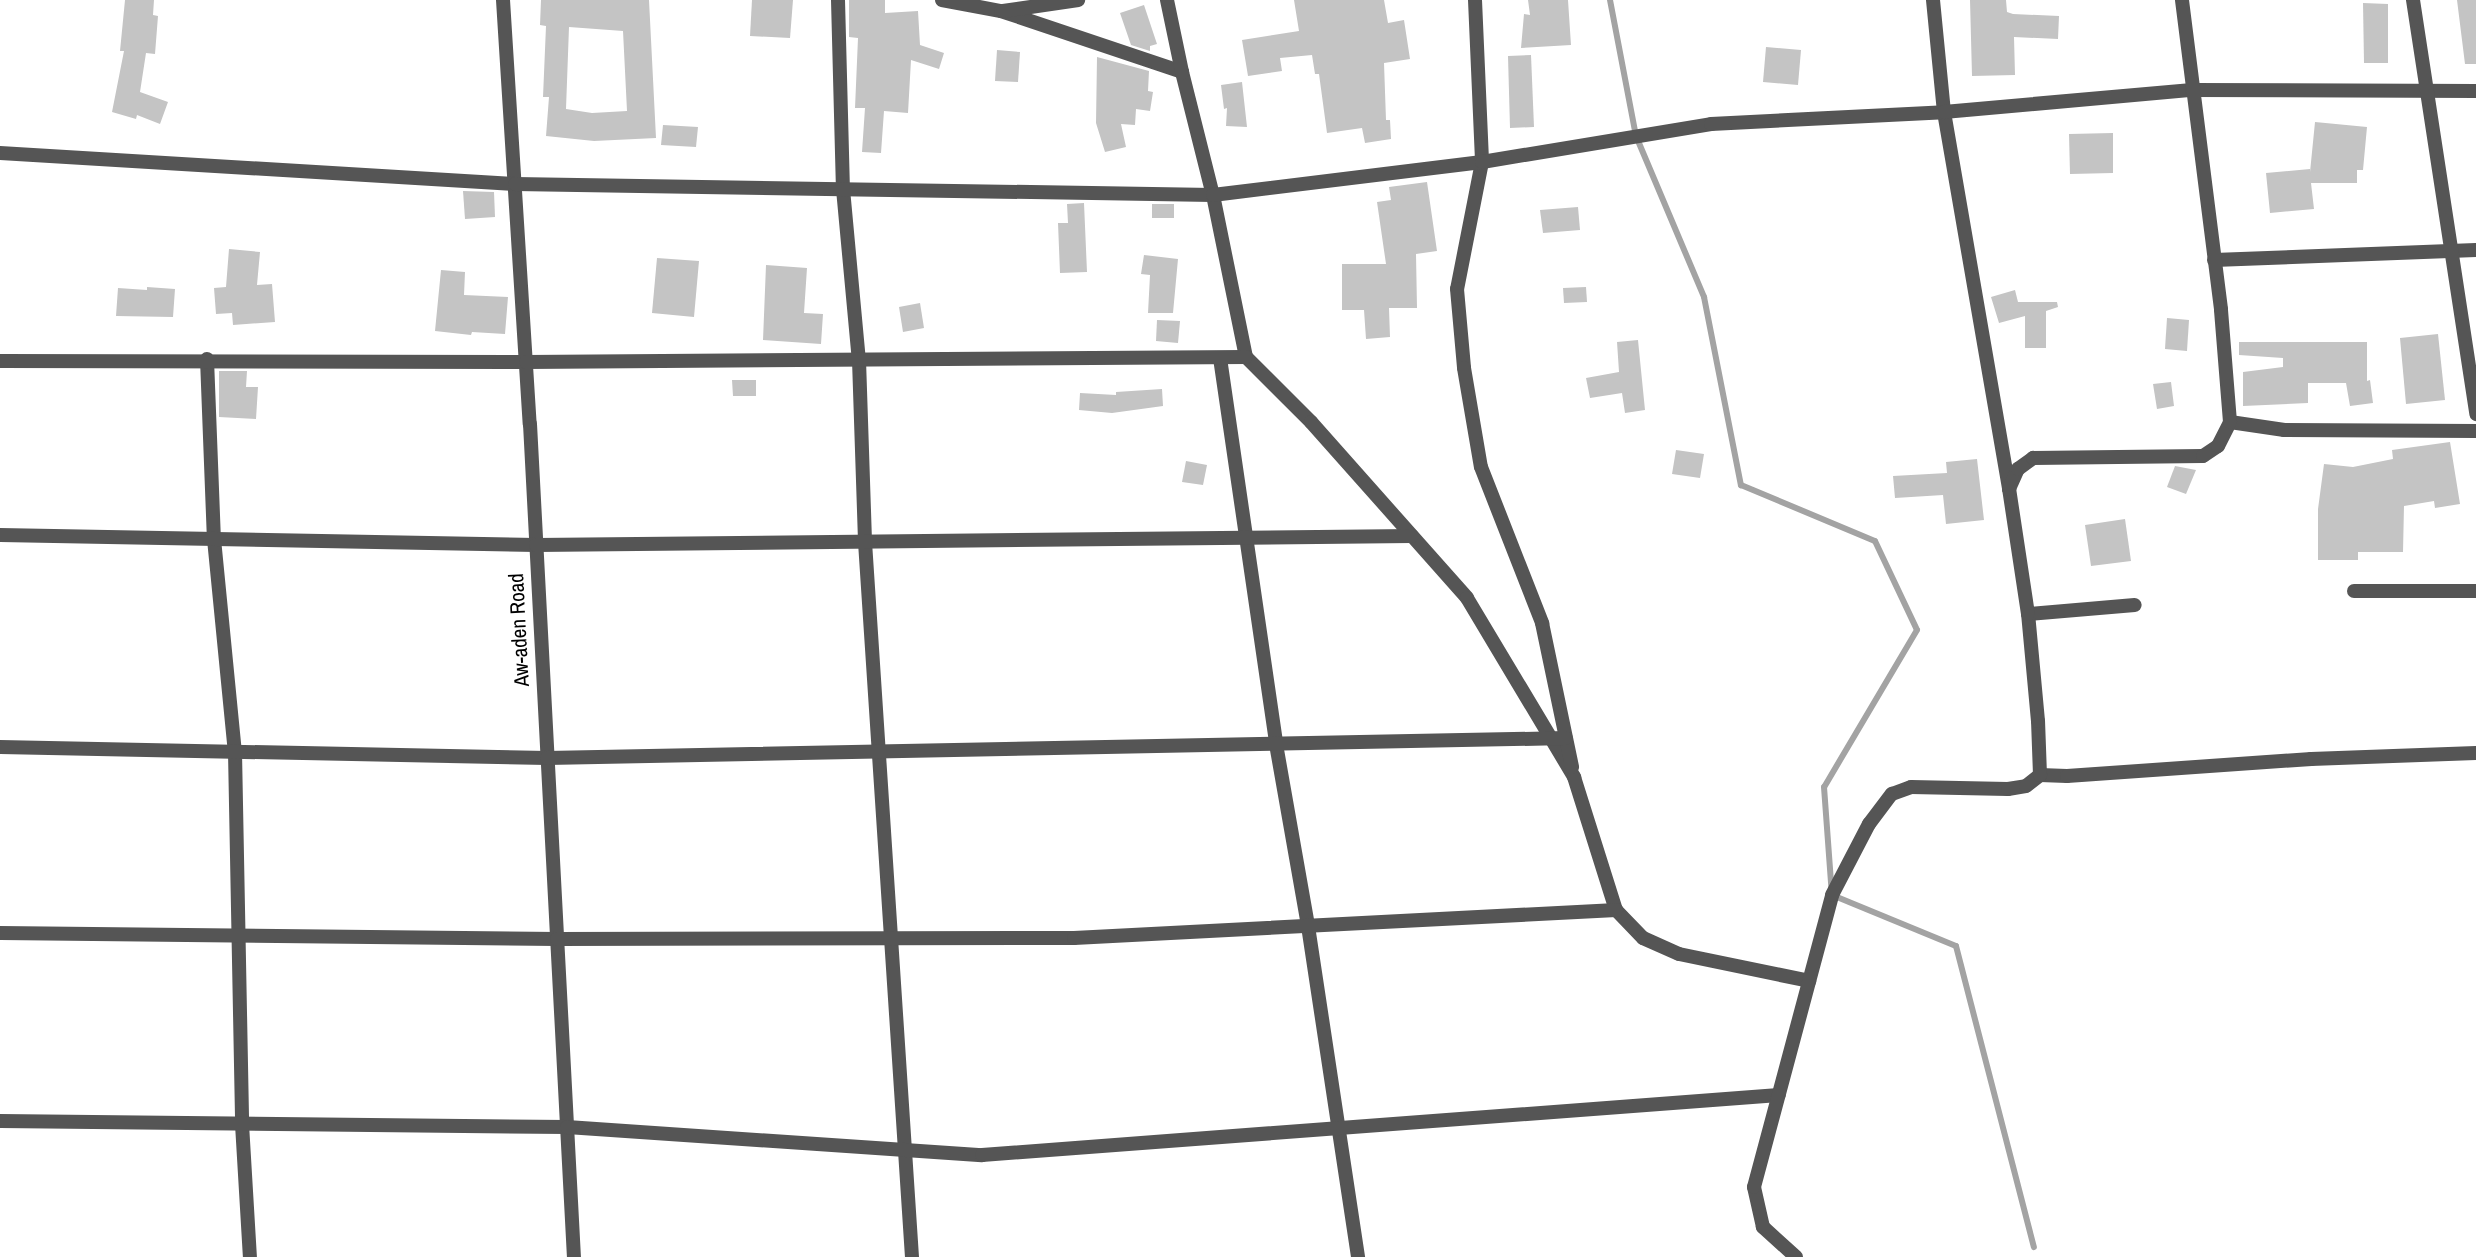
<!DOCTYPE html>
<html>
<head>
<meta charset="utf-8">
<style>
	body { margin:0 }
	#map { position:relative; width:2476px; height:1257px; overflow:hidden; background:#fff; font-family:"Archivo Narrow",sans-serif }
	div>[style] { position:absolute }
	.stream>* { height:6px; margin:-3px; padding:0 3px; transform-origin:3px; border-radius:3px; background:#a3a3a3 }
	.building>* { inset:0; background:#c4c4c4 }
	.minor>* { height:14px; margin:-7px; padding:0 7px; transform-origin:7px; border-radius:7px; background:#555 }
	.tertiary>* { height:14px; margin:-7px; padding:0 7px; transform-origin:7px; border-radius:7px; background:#555 }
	span { translate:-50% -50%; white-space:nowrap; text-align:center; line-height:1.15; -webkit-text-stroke:6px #fff; paint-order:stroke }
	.street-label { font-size:21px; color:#000 }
</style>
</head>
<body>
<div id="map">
	<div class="stream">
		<div style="left:1610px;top:0;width:138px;rotate:79.2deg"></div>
		<div style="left:1636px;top:136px;width:175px;rotate:67.1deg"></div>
		<div style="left:1704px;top:297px;width:192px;rotate:78.9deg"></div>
		<div style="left:1741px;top:485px;width:145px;rotate:22.7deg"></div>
		<div style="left:1875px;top:541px;width:98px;rotate:64.7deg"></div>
		<div style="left:1917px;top:630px;width:182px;rotate:120.6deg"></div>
		<div style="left:1824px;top:787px;width:108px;rotate:85.8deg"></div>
		<div style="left:1832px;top:895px;width:134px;rotate:22.4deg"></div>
		<div style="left:1956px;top:946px;width:311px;rotate:75.5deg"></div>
	</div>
	<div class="building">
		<div style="clip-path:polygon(125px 0,154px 0,153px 15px,158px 16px,155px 54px,146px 53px,140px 92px,168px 102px,160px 124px,137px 115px,136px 119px,112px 112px,124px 51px,120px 51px)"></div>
		<div style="clip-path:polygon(evenodd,541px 0,649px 0,656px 138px,594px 141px,546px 136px,549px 97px,543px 97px,546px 26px,540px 25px,541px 0,569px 27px,623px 31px,627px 111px,592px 113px,566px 109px,569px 27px)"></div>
		<div style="clip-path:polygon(752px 0,793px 0,790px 38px,750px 36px)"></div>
		<div style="clip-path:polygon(849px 0,885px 0,885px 13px,918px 11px,920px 45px,944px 53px,939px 69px,911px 60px,908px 113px,884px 111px,881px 153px,862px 152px,865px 108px,855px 108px,858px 38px,849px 37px)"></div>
		<div style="clip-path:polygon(1294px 0,1384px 0,1388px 23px,1404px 20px,1410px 59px,1384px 63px,1386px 120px,1390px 120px,1391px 139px,1365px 143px,1362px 128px,1327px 133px,1319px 74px,1315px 74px,1312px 55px,1280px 58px,1282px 71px,1248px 76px,1242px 40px,1299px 31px)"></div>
		<div style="clip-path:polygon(1528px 0,1568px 0,1571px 45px,1521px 48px,1524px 14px,1530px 15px)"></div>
		<div style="clip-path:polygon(1970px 0,2006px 0,2007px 12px,2013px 14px,2059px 16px,2058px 39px,2014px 37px,2015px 75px,1972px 76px)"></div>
		<div style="clip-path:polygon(2457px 0,2476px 0,2476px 64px,2465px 64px)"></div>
		<div style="clip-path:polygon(2363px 3px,2388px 4px,2388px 63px,2364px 63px)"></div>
		<div style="clip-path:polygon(1144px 5px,1157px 44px,1150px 46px,1150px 51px,1131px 45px,1120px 13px)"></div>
		<div style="clip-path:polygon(1766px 47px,1801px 50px,1798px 85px,1763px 82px)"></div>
		<div style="clip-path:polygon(997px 50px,1020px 52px,1018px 82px,995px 81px)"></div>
		<div style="clip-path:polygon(1531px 55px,1534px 127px,1510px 128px,1508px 56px)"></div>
		<div style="clip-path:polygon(1097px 57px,1149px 71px,1148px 91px,1153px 92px,1150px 111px,1136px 109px,1135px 125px,1121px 124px,1126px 147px,1105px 152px,1096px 123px)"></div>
		<div style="clip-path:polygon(1242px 82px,1247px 127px,1226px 126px,1227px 108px,1224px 109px,1221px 85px)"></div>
		<div style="clip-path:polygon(2315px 122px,2367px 127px,2363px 170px,2357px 170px,2357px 183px,2311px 183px,2314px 209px,2270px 213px,2266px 173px,2310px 169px,2310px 172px)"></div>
		<div style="clip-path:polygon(663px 125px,698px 127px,696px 147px,661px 145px)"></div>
		<div style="clip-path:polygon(2113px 133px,2113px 173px,2070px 174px,2069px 134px)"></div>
		<div style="clip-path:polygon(1427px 182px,1437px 251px,1416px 254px,1417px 308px,1389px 308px,1390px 337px,1366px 339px,1364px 310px,1342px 310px,1342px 264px,1386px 264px,1377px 202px,1391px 200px,1389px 187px)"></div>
		<div style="clip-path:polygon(463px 191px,494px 192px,495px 217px,465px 219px)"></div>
		<div style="clip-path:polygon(1084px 203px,1087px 272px,1060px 273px,1058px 223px,1068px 223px,1067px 204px)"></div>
		<div style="clip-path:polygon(1152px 204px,1174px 204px,1174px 218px,1152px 218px)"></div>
		<div style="clip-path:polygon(1578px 207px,1580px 230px,1543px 233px,1540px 210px)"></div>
		<div style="clip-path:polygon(229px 249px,260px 252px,257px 285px,272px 284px,275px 322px,233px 325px,232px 313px,216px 314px,214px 288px,226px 287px)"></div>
		<div style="clip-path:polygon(1144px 255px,1178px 259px,1173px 313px,1148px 313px,1150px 275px,1141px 274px)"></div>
		<div style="clip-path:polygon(657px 258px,699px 261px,694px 317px,652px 313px)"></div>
		<div style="clip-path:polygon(766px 265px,807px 268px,804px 313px,823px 314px,821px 344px,763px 340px)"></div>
		<div style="clip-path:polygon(441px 270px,465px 272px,464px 295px,508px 297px,505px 334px,472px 332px,471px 335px,435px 331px)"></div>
		<div style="clip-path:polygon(147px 287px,175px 289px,173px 317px,116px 316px,118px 288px,147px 290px)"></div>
		<div style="clip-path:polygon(1586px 287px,1587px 302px,1564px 303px,1563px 288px)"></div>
		<div style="clip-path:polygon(2015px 290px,2018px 302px,2057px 302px,2058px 307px,2046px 311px,2046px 348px,2025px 348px,2025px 316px,1999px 323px,1991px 297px)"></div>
		<div style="clip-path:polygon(920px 303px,924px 328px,903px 332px,899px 307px)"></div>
		<div style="clip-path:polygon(2167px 318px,2189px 320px,2187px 351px,2165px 349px)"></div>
		<div style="clip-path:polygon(1157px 320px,1180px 321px,1178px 343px,1156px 341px)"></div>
		<div style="clip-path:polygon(2438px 334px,2445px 400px,2406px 404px,2400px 338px)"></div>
		<div style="clip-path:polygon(1638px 340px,1645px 410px,1625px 413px,1622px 393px,1590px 398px,1586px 378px,1619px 372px,1617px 342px)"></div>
		<div style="clip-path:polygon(2239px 342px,2367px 342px,2367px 381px,2370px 380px,2373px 403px,2350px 406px,2346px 383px,2308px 383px,2308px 403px,2243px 406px,2243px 372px,2283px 367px,2283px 358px,2239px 355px)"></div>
		<div style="clip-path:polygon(219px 371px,247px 371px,246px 387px,258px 387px,256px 419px,219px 417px)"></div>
		<div style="clip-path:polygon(732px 380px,756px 380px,756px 396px,733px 396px)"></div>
		<div style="clip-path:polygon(2171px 382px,2174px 406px,2157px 409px,2153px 384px)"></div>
		<div style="clip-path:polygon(1162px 389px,1163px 406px,1112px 413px,1079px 410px,1080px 393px,1116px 395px,1116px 392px)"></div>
		<div style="clip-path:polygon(2450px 442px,2460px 504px,2435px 508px,2434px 501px,2404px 506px,2403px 552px,2358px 552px,2358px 560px,2318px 560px,2318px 509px,2324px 464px,2353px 467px,2393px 459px,2392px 450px)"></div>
		<div style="clip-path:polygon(1676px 450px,1704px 454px,1700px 478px,1672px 474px)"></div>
		<div style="clip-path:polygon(1977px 459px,1984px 520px,1946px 524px,1943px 495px,1895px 498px,1893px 476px,1947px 473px,1946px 462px)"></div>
		<div style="clip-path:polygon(1186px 461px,1207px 465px,1203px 485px,1182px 482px)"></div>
		<div style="clip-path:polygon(2175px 466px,2196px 470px,2186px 494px,2167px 487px)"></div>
		<div style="clip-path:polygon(2125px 519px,2131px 561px,2091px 566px,2085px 525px)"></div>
	</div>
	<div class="minor">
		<div style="left:503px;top:0;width:425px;rotate:86.4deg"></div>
		<div style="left:530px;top:424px;width:834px;rotate:86.98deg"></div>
		<div style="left:838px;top:0;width:189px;rotate:88.5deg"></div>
		<div style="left:843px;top:189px;width:172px;rotate:84.7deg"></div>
		<div style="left:859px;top:360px;width:182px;rotate:88.1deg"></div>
		<div style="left:865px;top:542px;width:717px;rotate:86.24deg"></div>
		<div style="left:942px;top:0;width:60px;rotate:10.6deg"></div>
		<div style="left:1001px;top:11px;width:191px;rotate:18.6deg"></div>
		<div style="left:1182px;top:72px;width:127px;rotate:75.9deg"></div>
		<div style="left:1213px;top:195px;width:165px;rotate:78.5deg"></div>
		<div style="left:1246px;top:357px;width:92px;rotate:45deg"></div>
		<div style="left:1311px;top:422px;width:235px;rotate:48.4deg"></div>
		<div style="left:1467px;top:598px;width:209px;rotate:59.1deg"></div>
		<div style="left:1574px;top:777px;width:139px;rotate:72.5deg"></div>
		<div style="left:1616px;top:910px;width:39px;rotate:46deg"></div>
		<div style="left:1643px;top:938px;width:39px;rotate:24deg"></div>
		<div style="left:1679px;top:954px;width:133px;rotate:11.7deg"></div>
		<div style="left:1167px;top:0;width:74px;rotate:78.2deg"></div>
		<div style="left:1475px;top:0;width:162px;rotate:87.5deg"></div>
		<div style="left:1482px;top:162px;width:129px;rotate:101.1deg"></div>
		<div style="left:1457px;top:289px;width:79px;rotate:84.9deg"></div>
		<div style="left:1464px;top:368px;width:100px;rotate:80.3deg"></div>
		<div style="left:1481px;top:467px;width:168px;rotate:68.6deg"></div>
		<div style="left:1542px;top:623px;width:147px;rotate:78.2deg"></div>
		<div style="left:1933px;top:0;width:113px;rotate:84.4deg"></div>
		<div style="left:1944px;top:112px;width:383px;rotate:80.2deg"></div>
		<div style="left:1003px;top:11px;width:76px;rotate:-8.3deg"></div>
		<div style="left:0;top:153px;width:516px;rotate:3.44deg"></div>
		<div style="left:515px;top:184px;width:698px;rotate:0.9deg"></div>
		<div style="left:1213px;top:195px;width:271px;rotate:-7deg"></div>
		<div style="left:1482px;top:162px;width:232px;rotate:-9.4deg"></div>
		<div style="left:1711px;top:124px;width:233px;rotate:-2.9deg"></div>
		<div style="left:1944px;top:112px;width:249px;rotate:-5.1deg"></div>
		<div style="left:2192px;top:90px;width:284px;rotate:0.2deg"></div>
		<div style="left:2214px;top:260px;width:262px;rotate:-2.2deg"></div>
		<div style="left:1220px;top:358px;width:390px;rotate:81.7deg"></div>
		<div style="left:1276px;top:744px;width:185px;rotate:80deg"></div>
		<div style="left:1308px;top:926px;width:335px;rotate:81.4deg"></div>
		<div style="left:207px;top:359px;width:180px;rotate:87.8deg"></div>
		<div style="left:214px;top:539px;width:214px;rotate:84.4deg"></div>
		<div style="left:235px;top:752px;width:372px;rotate:88.9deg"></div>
		<div style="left:242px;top:1124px;width:133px;rotate:86.6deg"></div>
		<div style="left:0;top:361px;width:526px;rotate:0.11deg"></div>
		<div style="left:526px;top:362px;width:720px;rotate:-0.4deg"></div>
		<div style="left:2230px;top:422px;width:55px;rotate:8.4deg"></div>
		<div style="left:2284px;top:430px;width:192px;rotate:0.3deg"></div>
		<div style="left:0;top:535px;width:536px;rotate:1.07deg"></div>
		<div style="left:536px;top:545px;width:876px;rotate:-0.59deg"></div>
		<div style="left:2354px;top:591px;width:122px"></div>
		<div style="left:2028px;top:614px;width:107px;rotate:-4.8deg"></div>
		<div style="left:0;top:747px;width:547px;rotate:1.15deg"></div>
		<div style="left:547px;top:758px;width:1019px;rotate:-1.12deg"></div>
		<div style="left:2040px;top:775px;width:27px;rotate:2deg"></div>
		<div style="left:2067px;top:776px;width:245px;rotate:-4deg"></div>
		<div style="left:2311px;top:759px;width:165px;rotate:-2.1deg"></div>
		<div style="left:0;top:933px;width:557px;rotate:0.62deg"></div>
		<div style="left:557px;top:939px;width:517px;rotate:-0.11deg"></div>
		<div style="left:1074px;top:938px;width:543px;rotate:-2.96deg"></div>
		<div style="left:0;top:1121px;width:567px;rotate:0.61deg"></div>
		<div style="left:567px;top:1127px;width:416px;rotate:3.9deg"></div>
		<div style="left:982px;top:1155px;width:799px;rotate:-4.31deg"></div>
		<div style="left:1796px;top:1257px;width:45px;rotate:-137.7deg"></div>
		<div style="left:1763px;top:1227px;width:41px;rotate:-102.7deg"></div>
		<div style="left:1754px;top:1187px;width:302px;rotate:-75deg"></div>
		<div style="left:1832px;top:895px;width:80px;rotate:-62.5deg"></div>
		<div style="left:1869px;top:824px;width:38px;rotate:-53deg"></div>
		<div style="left:1892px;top:794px;width:20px;rotate:-20deg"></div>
		<div style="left:1911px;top:787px;width:97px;rotate:1.2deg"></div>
		<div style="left:2008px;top:789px;width:18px;rotate:-9deg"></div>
		<div style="left:2026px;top:786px;width:18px;rotate:-38deg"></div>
		<div style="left:2040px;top:775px;width:54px;rotate:-92.1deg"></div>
		<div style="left:2038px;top:721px;width:107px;rotate:-95.3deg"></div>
		<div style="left:2028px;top:614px;width:126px;rotate:-98.6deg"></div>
		<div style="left:2009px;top:489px;width:22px;rotate:-66deg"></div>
		<div style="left:2018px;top:469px;width:19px;rotate:-36deg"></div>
		<div style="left:2033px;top:458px;width:170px;rotate:-0.7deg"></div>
		<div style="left:2203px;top:456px;width:18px;rotate:-34deg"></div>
		<div style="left:2218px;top:446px;width:27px;rotate:-63deg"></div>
		<div style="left:2230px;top:422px;width:113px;rotate:-94.6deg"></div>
		<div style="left:2221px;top:309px;width:311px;rotate:-97.2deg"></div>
	</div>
	<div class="tertiary">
		<div style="left:2413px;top:0;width:419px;rotate:81.3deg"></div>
	</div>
	<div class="street-label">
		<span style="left:519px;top:630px;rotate:-93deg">Aw-aden Road</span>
	</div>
</div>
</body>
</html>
